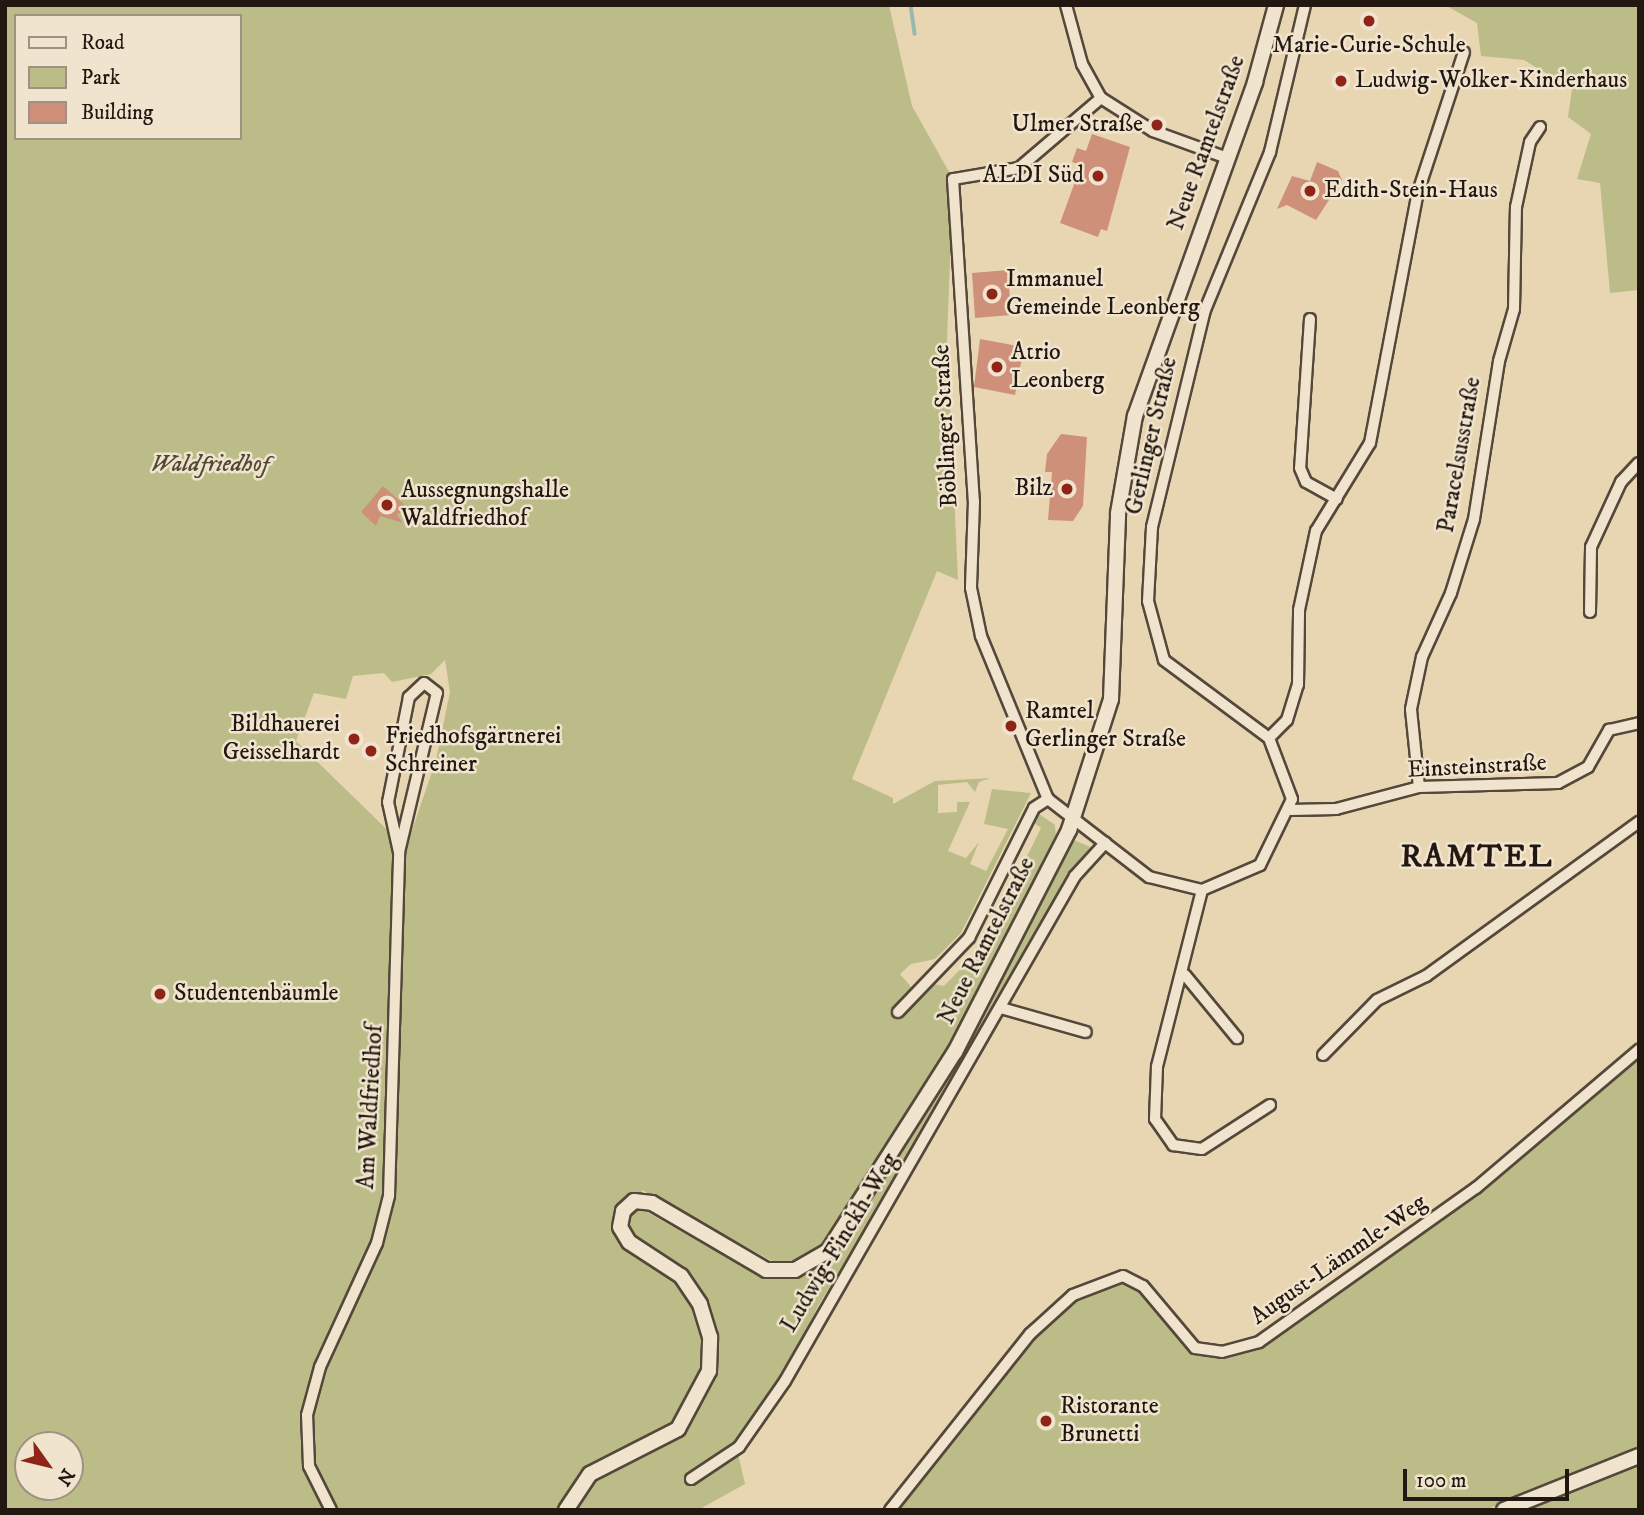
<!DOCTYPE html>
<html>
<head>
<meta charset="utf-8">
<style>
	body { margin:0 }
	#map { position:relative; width:1644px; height:1515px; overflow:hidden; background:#e8d6b3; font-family:"IM FELL DW Pica",serif }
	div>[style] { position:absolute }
	.green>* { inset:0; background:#bcbc89 }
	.stream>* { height:3.5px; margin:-1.75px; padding:0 1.75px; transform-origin:1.75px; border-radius:1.75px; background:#97b9af }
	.building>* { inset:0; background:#cf907a }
	.roads { filter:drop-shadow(2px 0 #54483a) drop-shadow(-2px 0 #54483a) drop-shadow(0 2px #54483a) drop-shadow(0 -2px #54483a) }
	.minor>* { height:10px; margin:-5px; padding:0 5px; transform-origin:5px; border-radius:5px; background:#f0e4ce }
	.secondary>* { height:14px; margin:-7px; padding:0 7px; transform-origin:7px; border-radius:7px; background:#f0e4ce }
	.dots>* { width:19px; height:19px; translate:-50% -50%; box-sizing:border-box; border:4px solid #f0e4ce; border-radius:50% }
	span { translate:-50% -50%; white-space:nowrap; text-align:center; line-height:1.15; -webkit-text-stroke:5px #f0e4ce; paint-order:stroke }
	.poi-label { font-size:24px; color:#221811 }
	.left { translate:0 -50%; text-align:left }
	.right { translate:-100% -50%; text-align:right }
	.street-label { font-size:24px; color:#221811 }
	.park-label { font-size:24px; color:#504935; font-style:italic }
	.district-label { font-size:32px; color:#221811; font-weight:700; letter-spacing:2px }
	.frame { position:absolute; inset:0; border:7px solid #221811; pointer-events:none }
	.legend { position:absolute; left:14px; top:14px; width:228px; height:126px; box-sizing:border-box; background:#f0e4ce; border:2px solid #9e9282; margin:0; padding:9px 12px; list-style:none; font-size:21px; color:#221811 }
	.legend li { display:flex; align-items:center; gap:14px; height:35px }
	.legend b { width:35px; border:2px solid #9e9282 }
	.north { position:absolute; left:14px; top:1431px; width:70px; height:70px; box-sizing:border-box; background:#f0e4ce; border:2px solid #9e9282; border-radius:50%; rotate:124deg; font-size:19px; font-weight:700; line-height:28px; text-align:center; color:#221811 }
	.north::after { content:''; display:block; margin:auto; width:24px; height:32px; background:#8f2418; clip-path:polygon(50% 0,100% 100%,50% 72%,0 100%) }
	.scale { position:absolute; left:1403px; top:1469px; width:166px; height:32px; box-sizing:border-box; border:4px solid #221811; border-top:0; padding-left:9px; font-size:21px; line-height:24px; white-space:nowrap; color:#221811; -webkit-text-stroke:5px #f0e4ce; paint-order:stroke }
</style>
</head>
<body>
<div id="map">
	<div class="green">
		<div style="clip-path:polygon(evenodd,5px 5px,889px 5px,912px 106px,953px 179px,947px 340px,958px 580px,937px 571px,852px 779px,893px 798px,893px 804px,935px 781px,991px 778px,979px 782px,975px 792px,967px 782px,938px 785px,938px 813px,957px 812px,957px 802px,970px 802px,948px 851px,966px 858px,979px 842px,970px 864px,986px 871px,1008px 829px,984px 824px,992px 789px,1031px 793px,961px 933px,935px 959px,911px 964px,900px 974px,912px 988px,894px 1008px,901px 1016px,934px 984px,944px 986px,982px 947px,1041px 828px,1033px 822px,1038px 813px,1055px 825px,1056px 837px,940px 1068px,825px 1245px,796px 1261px,774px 1262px,642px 1190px,645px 1211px,761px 1277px,798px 1277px,828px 1262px,927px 1111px,1074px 840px,1095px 849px,818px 1306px,781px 1382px,736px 1445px,745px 1484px,698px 1510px,5px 1510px,5px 5px,16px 16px,240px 16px,240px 138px,16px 138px,16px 16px,5px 5px,445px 660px,450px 692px,436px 760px,406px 848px,296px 741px,314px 693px,346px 699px,353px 676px,384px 673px,392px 682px,431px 674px,445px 660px,5px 5px,28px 1445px,70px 1445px,70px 1487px,28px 1487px,28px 1445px)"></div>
		<div style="clip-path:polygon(1445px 5px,1639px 5px,1639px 290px,1610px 293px,1600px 183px,1577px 179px,1591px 134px,1568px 117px,1572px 89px,1524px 60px,1481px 56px,1477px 23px)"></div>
		<div style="clip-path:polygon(1639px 1050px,1639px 1448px,1485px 1510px,890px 1510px,1054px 1309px,1123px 1276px,1143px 1286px,1185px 1341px,1222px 1352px,1259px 1342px,1415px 1234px)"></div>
		<div style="clip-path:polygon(1639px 1464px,1639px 1510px,1524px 1510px)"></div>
	</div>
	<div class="stream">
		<div style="left:911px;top:5px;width:29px;rotate:82deg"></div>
	</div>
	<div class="building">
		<div style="clip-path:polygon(1092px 134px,1130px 147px,1107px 231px,1101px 229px,1098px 237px,1060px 223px,1081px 165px,1072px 162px,1077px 148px,1086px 151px)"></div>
		<div style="clip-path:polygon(1317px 162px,1338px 171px,1342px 180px,1316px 220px,1287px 205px,1277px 209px,1292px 176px,1310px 181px)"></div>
		<div style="clip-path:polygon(1008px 270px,1011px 315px,975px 318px,972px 273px)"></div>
		<div style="clip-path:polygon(980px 339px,1024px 347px,1015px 395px,974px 387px)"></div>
		<div style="clip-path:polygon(1061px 434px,1087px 437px,1083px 506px,1073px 521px,1048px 520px,1052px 472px,1045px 472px,1047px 454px)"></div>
		<div style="clip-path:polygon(383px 486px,407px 507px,397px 515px,403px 523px,380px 516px,376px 526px,361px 512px)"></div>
	</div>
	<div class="roads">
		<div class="minor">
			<div style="left:1066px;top:5px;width:61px;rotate:74.8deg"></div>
			<div style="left:1082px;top:64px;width:39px;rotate:61deg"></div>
			<div style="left:1101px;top:98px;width:62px;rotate:32.4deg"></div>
			<div style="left:1153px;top:131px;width:79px;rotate:20deg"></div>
			<div style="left:1101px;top:98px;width:108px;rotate:139.5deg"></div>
			<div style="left:1019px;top:168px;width:67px;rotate:170.5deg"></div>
			<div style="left:953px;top:179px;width:323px;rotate:86.3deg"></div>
			<div style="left:974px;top:501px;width:87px;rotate:92deg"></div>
			<div style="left:971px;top:588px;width:49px;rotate:78.2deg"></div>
			<div style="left:981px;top:636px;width:176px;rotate:67.7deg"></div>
			<div style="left:1048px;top:799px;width:128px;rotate:37.7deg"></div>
			<div style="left:1149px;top:877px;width:55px;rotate:13.8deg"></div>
			<div style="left:1202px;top:890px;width:63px;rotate:-23.3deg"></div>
			<div style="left:1260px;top:865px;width:73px;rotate:-64.1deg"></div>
			<div style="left:1292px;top:799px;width:65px;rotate:-110.7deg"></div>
			<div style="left:1269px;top:738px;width:131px;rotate:-143.4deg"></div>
			<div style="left:1164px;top:660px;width:61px;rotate:-105.2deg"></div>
			<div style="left:1148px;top:601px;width:74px;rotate:-86.9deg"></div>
			<div style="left:1152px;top:527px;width:223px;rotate:-76.3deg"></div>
			<div style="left:1205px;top:310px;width:171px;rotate:-67.6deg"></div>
			<div style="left:1270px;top:152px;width:151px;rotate:-76.6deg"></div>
			<div style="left:1310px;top:319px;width:149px;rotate:93.8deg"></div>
			<div style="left:1300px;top:468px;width:15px;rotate:67deg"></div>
			<div style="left:1306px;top:482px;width:35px;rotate:29deg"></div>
			<div style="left:1590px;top:612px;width:65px;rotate:-89.1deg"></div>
			<div style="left:1591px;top:547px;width:72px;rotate:-65.2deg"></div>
			<div style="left:1621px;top:482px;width:26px;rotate:-47deg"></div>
			<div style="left:1269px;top:738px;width:25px;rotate:-45deg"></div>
			<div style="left:1287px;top:720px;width:37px;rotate:-73deg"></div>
			<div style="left:1298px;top:685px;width:75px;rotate:-89.2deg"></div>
			<div style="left:1299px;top:610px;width:81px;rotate:-77.9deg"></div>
			<div style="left:1316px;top:531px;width:103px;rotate:-58.5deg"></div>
			<div style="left:1370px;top:443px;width:256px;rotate:-79.2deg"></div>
			<div style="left:1418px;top:192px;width:147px;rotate:-71.8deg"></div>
			<div style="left:1419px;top:787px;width:78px;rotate:-95.9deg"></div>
			<div style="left:1411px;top:709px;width:53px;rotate:-78.1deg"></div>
			<div style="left:1422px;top:657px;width:70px;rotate:-65.6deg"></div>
			<div style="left:1451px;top:593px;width:77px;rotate:-72.7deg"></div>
			<div style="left:1474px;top:519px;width:160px;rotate:-81deg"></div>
			<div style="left:1499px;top:361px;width:54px;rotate:-73.9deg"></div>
			<div style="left:1514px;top:309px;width:102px;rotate:-88.9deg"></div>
			<div style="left:1516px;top:207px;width:66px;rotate:-77.8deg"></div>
			<div style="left:1530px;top:142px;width:18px;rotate:-56deg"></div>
			<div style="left:1291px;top:810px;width:45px;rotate:-1.3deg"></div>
			<div style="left:1336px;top:809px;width:86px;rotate:-14.8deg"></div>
			<div style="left:1419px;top:787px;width:139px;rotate:-1.6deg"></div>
			<div style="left:1558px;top:783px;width:34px;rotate:-28deg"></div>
			<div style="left:1588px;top:767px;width:43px;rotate:-60.4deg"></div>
			<div style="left:1609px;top:730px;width:31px;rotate:-13deg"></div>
			<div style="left:1202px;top:890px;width:183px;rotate:104.3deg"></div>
			<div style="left:1157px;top:1067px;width:52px;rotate:92.2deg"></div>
			<div style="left:1155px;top:1119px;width:32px;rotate:55deg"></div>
			<div style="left:1173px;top:1145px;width:29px;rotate:8deg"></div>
			<div style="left:1202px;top:1149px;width:81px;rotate:-32.9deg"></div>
			<div style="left:1185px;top:975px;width:82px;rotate:50.5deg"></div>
			<div style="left:1001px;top:1008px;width:88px;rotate:15.8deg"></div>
			<div style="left:898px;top:1012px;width:103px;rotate:-46.2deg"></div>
			<div style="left:969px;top:938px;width:145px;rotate:-63.4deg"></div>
			<div style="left:1034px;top:808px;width:17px;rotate:-33deg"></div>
			<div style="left:1323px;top:1055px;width:77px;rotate:-45.5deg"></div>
			<div style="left:1377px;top:1000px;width:55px;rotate:-26.1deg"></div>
			<div style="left:1426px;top:976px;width:263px;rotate:-35.9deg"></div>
			<div style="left:691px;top:1479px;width:58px;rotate:-33.7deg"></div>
			<div style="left:739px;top:1447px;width:80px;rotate:-55.1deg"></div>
			<div style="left:785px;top:1381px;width:582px;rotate:-60.13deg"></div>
			<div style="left:1075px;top:876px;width:45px;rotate:-47.7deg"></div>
			<div style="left:331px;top:1510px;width:49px;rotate:-116.6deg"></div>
			<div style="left:309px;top:1466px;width:51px;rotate:-92.2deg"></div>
			<div style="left:307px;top:1415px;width:50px;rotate:-74.8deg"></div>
			<div style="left:320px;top:1367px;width:136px;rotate:-65.3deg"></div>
			<div style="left:377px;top:1243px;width:49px;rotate:-75.7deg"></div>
			<div style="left:389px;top:1196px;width:344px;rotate:-88.3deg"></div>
			<div style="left:399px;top:852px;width:163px;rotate:-76.6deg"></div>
			<div style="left:437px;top:693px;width:16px;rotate:-142deg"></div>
			<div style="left:424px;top:683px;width:21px;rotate:137deg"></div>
			<div style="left:409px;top:697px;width:107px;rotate:101.3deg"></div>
			<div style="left:388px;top:802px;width:51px;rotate:77.6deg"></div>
			<div style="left:890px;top:1510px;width:225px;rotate:-51.5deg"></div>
			<div style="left:1030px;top:1334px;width:58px;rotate:-42.2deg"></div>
			<div style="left:1073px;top:1295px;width:53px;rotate:-20.8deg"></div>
			<div style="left:1123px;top:1276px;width:22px;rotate:27deg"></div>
			<div style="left:1143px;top:1286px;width:81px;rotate:50deg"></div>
			<div style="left:1195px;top:1348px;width:27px;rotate:8deg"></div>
			<div style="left:1222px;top:1352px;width:38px;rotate:-15deg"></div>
			<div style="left:1259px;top:1342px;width:266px;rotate:-35.4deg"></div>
			<div style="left:1476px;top:1188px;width:214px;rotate:-40.3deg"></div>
		</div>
		<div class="secondary">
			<div style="left:566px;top:1510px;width:43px;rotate:-56.3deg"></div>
			<div style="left:590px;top:1474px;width:99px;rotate:-27.1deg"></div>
			<div style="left:678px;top:1429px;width:66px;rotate:-61.9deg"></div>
			<div style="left:709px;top:1371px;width:34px;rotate:-88deg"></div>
			<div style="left:710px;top:1337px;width:34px;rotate:-107deg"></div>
			<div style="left:700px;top:1304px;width:34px;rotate:-124deg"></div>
			<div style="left:681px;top:1276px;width:62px;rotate:-146.8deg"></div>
			<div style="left:629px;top:1242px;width:17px;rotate:-121deg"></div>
			<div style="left:620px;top:1227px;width:16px;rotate:-79deg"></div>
			<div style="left:623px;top:1211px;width:15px;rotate:-42deg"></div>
			<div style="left:634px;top:1201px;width:18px;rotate:6deg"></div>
			<div style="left:652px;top:1203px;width:132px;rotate:30.4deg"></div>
			<div style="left:766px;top:1270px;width:29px"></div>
			<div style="left:795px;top:1270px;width:38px;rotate:-30deg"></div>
			<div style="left:828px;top:1251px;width:236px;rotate:-57.5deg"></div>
			<div style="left:955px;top:1052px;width:250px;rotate:-62.8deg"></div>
			<div style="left:1069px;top:830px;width:138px;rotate:-72.2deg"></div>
			<div style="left:1111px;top:699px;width:186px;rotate:-87.8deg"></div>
			<div style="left:1118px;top:513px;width:98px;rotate:-80.1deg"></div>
			<div style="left:1135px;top:416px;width:355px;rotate:-70.2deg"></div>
			<div style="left:1255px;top:82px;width:80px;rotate:-74.7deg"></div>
			<div style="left:1504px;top:1510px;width:145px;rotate:-21.8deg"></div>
		</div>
	</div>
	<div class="dots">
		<div style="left:1369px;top:21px;background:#8f2418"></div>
		<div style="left:1341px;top:81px;background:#8f2418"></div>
		<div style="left:1157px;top:125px;background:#8f2418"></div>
		<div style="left:1098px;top:176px;background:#8f2418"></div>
		<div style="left:1310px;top:191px;background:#8f2418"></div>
		<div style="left:992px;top:294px;background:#8f2418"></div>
		<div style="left:997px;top:367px;background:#8f2418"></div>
		<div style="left:1067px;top:489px;background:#8f2418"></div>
		<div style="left:387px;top:505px;background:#8f2418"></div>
		<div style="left:1011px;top:726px;background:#8f2418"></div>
		<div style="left:354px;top:739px;background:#8f2418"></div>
		<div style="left:371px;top:751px;background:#8f2418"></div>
		<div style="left:160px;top:994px;background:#8f2418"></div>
		<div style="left:1046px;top:1421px;background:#8f2418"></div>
	</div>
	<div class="poi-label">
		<span style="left:1369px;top:46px">Marie-Curie-Schule</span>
		<span class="left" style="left:1355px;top:81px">Ludwig-Wolker-Kinderhaus</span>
		<span class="right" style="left:1143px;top:125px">Ulmer Straße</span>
		<span class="right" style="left:1084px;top:176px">ALDI Süd</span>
		<span class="left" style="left:1324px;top:191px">Edith-Stein-Haus</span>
		<span class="left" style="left:1006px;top:294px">Immanuel<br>Gemeinde Leonberg</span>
		<span class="left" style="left:1011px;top:367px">Atrio<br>Leonberg</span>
		<span class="right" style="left:1053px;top:489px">Bilz</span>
		<span class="left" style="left:401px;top:505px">Aussegnungshalle<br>Waldfriedhof</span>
		<span class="left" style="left:1025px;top:726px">Ramtel<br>Gerlinger Straße</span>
		<span class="right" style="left:340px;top:739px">Bildhauerei<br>Geisselhardt</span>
		<span class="left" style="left:385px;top:751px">Friedhofsgärtnerei<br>Schreiner</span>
		<span class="left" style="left:174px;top:994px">Studentenbäumle</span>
		<span class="left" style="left:1060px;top:1421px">Ristorante<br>Brunetti</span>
	</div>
	<div class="street-label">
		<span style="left:1207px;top:143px;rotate:-70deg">Neue Ramtelstraße</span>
		<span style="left:946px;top:426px;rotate:-93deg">Böblinger Straße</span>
		<span style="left:1152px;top:436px;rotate:-77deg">Gerlinger Straße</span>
		<span style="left:1460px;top:455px;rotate:-80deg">Paracelsusstraße</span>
		<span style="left:1477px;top:767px;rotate:-3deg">Einsteinstraße</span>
		<span style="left:987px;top:941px;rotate:-63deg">Neue Ramtelstraße</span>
		<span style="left:371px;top:1107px;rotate:-87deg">Am Waldfriedhof</span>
		<span style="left:840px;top:1243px;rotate:-59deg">Ludwig-Finckh-Weg</span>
		<span style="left:1339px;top:1260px;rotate:-35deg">August-Lämmle-Weg</span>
	</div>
	<div class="park-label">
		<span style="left:210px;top:465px">Waldfriedhof</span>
	</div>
	<div class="district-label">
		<span style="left:1477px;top:857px">RAMTEL</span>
	</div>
	<div class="frame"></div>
	<ul class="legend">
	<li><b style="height:9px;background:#f0e4ce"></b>Road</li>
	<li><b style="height:19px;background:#bcbc89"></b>Park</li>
	<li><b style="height:19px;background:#cf907a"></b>Building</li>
	</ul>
	<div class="north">N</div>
	<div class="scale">100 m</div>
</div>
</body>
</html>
